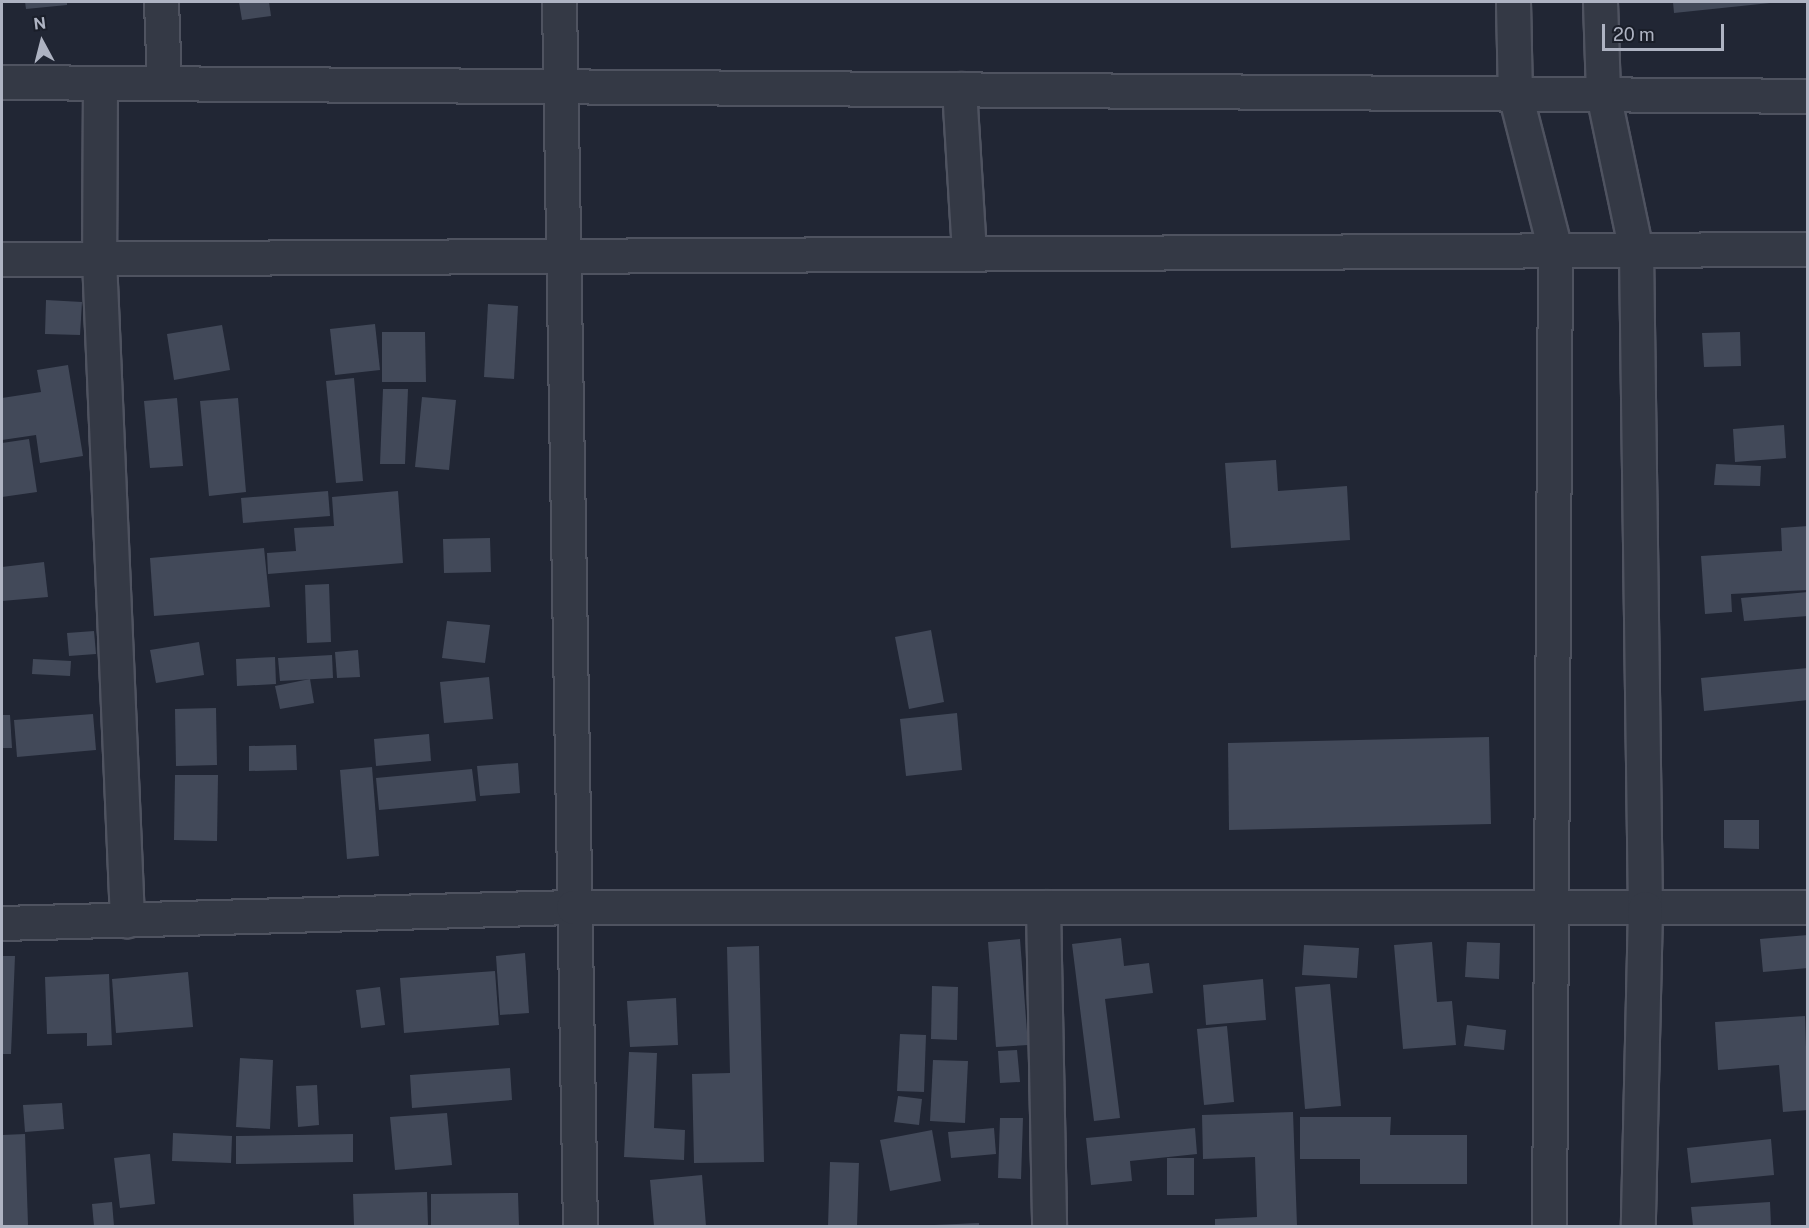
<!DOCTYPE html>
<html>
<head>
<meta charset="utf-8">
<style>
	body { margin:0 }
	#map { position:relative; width:1809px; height:1228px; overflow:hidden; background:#212634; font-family:"Public Sans",sans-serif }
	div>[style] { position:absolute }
	.building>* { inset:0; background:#424959 }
	.roads { filter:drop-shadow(2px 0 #4f5360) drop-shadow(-2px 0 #4f5360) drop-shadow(0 2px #4f5360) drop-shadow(0 -2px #4f5360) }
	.minor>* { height:33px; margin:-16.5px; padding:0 16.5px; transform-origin:16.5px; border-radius:16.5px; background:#343945 }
	.tertiary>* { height:33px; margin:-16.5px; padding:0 16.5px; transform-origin:16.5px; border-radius:16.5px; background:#343945 }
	span { translate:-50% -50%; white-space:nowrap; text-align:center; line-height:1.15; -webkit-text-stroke:4.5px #1a1e29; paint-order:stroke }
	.frame { position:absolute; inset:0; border:3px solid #aeb3c2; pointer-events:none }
	.north { position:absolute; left:12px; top:12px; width:60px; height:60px; -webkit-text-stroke:4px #1a1e29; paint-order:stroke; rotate:353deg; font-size:16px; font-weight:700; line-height:24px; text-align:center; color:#aeb3c2 }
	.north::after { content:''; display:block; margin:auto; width:21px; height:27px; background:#aeb3c2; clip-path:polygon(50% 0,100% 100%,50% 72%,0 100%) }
	.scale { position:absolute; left:1602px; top:24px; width:122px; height:27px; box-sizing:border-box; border:3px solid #aeb3c2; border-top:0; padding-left:8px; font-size:18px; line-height:21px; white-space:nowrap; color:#aeb3c2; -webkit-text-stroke:4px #1a1e29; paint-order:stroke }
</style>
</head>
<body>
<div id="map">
	<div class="building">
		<div style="clip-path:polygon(25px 2px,67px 2px,67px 5px,26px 9px)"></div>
		<div style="clip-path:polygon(239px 2px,269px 2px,271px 16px,242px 20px)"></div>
		<div style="clip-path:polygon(1673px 2px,1770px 2px,1770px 3px,1674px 13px)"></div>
		<div style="clip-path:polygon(46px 300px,82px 302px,80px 335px,45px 334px)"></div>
		<div style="clip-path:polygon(488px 304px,518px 306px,514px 379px,484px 377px)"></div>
		<div style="clip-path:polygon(375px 324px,380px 370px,335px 375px,330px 329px)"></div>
		<div style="clip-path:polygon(222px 325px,230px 370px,174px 380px,167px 334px)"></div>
		<div style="clip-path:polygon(382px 332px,425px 332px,426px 382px,382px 382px)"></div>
		<div style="clip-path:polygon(1740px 332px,1741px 366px,1704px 367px,1702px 333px)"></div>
		<div style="clip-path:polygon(68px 365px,83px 456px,40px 463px,36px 435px,2px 440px,2px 398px,41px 392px,37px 370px)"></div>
		<div style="clip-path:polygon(354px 378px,363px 481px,336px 483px,326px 381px)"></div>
		<div style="clip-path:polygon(383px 389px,408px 389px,405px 464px,380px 464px)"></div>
		<div style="clip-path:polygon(422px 397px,456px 400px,449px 470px,415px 467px)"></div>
		<div style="clip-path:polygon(177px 398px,183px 466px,150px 468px,144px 401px)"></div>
		<div style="clip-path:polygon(238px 398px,246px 492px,209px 496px,200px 401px)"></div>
		<div style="clip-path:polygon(1784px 425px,1786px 458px,1735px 462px,1733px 429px)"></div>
		<div style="clip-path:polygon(29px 439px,37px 492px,2px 497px,2px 443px)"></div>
		<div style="clip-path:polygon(1276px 460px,1278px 491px,1347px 486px,1350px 540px,1231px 548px,1225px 463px)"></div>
		<div style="clip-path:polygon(1716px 464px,1761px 466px,1760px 486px,1714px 485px)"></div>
		<div style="clip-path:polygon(328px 491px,330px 516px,243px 523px,241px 498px)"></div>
		<div style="clip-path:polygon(398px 491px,403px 563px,268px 574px,267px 553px,296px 551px,294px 528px,334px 526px,332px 497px)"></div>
		<div style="clip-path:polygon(1808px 526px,1808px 590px,1731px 594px,1732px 612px,1705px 614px,1701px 556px,1782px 551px,1781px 528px)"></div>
		<div style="clip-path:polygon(490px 538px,491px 572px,444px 573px,443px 539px)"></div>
		<div style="clip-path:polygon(264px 548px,270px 607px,154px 616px,150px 558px)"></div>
		<div style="clip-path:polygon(44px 562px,48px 597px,2px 601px,2px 567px)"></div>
		<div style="clip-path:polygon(329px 584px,331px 642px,307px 643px,305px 585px)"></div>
		<div style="clip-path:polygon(1808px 592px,1808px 616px,1744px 621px,1741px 598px)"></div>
		<div style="clip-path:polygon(447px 621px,490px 625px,485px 663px,442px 658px)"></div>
		<div style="clip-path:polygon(931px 630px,944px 702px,909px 709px,895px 637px)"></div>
		<div style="clip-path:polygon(94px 631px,96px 654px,69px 656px,67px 633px)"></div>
		<div style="clip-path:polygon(199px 642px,204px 675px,156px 683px,150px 650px)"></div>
		<div style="clip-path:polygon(358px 650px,360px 677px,337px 678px,335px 652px)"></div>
		<div style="clip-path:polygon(332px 655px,333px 678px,280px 681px,278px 658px)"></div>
		<div style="clip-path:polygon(275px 657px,276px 684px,237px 686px,236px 659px)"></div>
		<div style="clip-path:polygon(33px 659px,71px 661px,70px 676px,32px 674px)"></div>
		<div style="clip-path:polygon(1808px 668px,1808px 700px,1704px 711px,1701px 678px)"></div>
		<div style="clip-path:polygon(489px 677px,493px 719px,444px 723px,440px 682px)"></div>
		<div style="clip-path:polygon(310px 679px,314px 703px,280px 709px,275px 686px)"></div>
		<div style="clip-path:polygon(216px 708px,217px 765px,176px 766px,175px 709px)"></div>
		<div style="clip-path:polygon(957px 713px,962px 770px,906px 776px,900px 719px)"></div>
		<div style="clip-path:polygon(93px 714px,96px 750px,17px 757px,14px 720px)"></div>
		<div style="clip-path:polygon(2px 715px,10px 715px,12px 748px,2px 748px)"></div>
		<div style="clip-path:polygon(429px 734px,431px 761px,376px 766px,374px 739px)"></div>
		<div style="clip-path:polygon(1489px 737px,1491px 824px,1229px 830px,1228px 743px)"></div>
		<div style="clip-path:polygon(296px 745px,297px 770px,249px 771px,249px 746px)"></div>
		<div style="clip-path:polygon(518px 763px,520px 793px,480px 796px,477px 766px)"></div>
		<div style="clip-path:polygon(372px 767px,379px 856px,347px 859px,340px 770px)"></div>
		<div style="clip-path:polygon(472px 769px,476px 801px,379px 810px,376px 778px)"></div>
		<div style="clip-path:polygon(175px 775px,218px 775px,217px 841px,174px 840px)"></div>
		<div style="clip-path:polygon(1724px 820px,1759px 820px,1759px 849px,1724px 848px)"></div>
		<div style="clip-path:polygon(1808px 935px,1808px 968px,1763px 972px,1760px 939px)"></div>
		<div style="clip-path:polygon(1121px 938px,1124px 966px,1149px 963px,1153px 993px,1105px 999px,1120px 1118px,1094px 1121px,1072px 944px)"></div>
		<div style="clip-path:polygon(1020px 939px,1028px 1045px,996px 1047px,988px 942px)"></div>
		<div style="clip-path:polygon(1432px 942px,1437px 1002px,1452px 1001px,1456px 1045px,1403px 1049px,1394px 945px)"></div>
		<div style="clip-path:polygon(1467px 942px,1500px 943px,1499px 979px,1465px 977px)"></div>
		<div style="clip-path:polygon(1304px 945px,1359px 948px,1357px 978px,1302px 975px)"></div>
		<div style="clip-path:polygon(759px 946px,764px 1162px,694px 1163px,692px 1074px,730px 1073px,727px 947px)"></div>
		<div style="clip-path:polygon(525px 953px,529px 1013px,500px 1015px,496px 956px)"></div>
		<div style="clip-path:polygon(2px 956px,15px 956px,11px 1054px,2px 1054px)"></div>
		<div style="clip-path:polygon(495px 971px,499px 1025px,404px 1033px,400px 978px)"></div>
		<div style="clip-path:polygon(188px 972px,193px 1027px,116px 1033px,112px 979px)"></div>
		<div style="clip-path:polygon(109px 974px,112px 1045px,87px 1046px,87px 1033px,47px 1034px,45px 977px)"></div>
		<div style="clip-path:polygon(1263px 979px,1266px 1020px,1206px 1025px,1203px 985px)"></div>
		<div style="clip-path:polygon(1330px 984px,1341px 1106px,1305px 1109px,1295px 987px)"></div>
		<div style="clip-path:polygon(932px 986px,958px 987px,957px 1040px,931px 1039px)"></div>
		<div style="clip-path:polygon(380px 987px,385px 1025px,361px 1028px,356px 990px)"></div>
		<div style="clip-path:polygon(676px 998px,678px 1045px,630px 1047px,627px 1001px)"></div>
		<div style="clip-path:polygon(1805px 1016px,1808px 1110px,1783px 1112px,1779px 1065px,1718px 1070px,1715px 1022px)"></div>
		<div style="clip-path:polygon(1467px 1025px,1506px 1030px,1504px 1050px,1464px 1046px)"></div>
		<div style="clip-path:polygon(1227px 1026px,1234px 1102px,1204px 1105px,1197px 1029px)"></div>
		<div style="clip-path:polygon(900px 1034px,926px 1035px,924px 1092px,897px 1091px)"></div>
		<div style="clip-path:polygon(1017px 1050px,1020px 1082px,1000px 1083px,998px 1051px)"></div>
		<div style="clip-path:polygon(629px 1052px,657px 1053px,654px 1128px,685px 1130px,684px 1160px,624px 1157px)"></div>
		<div style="clip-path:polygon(240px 1058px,273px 1060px,270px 1129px,236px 1127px)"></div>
		<div style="clip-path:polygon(933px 1060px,968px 1061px,965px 1123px,930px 1121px)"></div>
		<div style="clip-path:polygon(510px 1068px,512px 1100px,412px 1108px,410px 1075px)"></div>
		<div style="clip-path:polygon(317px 1085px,319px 1125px,298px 1127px,296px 1086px)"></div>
		<div style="clip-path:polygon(898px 1096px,922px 1099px,919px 1125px,894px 1122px)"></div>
		<div style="clip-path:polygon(62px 1103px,64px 1129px,25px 1132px,23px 1105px)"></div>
		<div style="clip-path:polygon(1293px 1112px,1297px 1226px,1215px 1226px,1215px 1219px,1257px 1217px,1255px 1157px,1203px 1159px,1202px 1115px)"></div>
		<div style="clip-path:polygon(447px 1113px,452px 1165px,395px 1170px,390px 1117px)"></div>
		<div style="clip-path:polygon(1300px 1117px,1391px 1117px,1390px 1135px,1467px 1135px,1467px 1184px,1360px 1184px,1360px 1159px,1300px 1159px)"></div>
		<div style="clip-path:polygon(1000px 1118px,1023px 1118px,1021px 1179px,998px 1178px)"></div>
		<div style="clip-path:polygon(994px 1128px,996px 1154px,951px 1158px,948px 1132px)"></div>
		<div style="clip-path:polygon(1195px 1128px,1197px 1154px,1130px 1161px,1132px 1181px,1091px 1185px,1086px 1138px)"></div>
		<div style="clip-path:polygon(932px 1130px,941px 1181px,890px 1191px,880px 1140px)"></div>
		<div style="clip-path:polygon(173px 1133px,232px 1136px,231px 1163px,172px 1161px)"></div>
		<div style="clip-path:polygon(25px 1134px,28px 1225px,2px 1226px,2px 1135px)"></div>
		<div style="clip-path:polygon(353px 1134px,353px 1162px,236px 1164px,236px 1136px)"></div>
		<div style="clip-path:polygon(1771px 1139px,1774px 1175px,1691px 1183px,1687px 1148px)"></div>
		<div style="clip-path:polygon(150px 1154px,155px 1204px,120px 1208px,114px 1158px)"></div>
		<div style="clip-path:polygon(1167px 1158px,1194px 1158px,1194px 1195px,1167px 1195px)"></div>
		<div style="clip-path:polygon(830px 1162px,859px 1163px,857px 1226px,828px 1226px)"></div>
		<div style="clip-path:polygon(702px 1175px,706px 1226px,654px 1226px,650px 1180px)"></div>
		<div style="clip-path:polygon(427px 1192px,428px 1226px,354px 1226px,353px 1194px)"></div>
		<div style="clip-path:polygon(518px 1193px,519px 1226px,431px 1226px,431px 1194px)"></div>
		<div style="clip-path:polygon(112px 1202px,114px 1226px,94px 1226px,92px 1204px)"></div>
		<div style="clip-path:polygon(1770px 1202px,1771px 1226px,1693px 1226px,1691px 1207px)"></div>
		<div style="clip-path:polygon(979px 1223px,979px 1226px,934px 1226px,934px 1225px)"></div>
	</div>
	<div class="roads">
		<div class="minor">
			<div style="left:161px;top:2px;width:81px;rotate:87.9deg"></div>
			<div style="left:559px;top:2px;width:1224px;rotate:89.02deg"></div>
			<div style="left:100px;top:83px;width:176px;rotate:90.3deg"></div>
			<div style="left:99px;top:259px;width:662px;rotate:87.57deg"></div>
			<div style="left:959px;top:89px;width:165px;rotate:86.5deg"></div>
			<div style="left:1043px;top:907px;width:319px;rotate:88.9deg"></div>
			<div style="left:2px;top:923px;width:571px;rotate:-1.61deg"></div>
			<div style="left:573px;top:907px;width:1235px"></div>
		</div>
		<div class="tertiary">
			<div style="left:1513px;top:2px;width:92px;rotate:88.8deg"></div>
			<div style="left:1515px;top:94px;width:161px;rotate:75.6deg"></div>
			<div style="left:1555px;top:250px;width:976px;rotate:90.35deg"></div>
			<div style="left:1600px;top:2px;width:92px;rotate:88.1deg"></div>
			<div style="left:1603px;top:94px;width:159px;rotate:78.1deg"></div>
			<div style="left:1636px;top:250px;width:658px;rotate:89.22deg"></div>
			<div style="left:1645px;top:908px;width:318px;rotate:91.3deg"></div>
			<div style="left:2px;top:82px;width:1806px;rotate:0.44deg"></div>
			<div style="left:2px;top:259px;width:1806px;rotate:-0.32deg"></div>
		</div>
	</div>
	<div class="frame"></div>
	<div class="north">N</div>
	<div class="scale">20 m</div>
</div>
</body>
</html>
